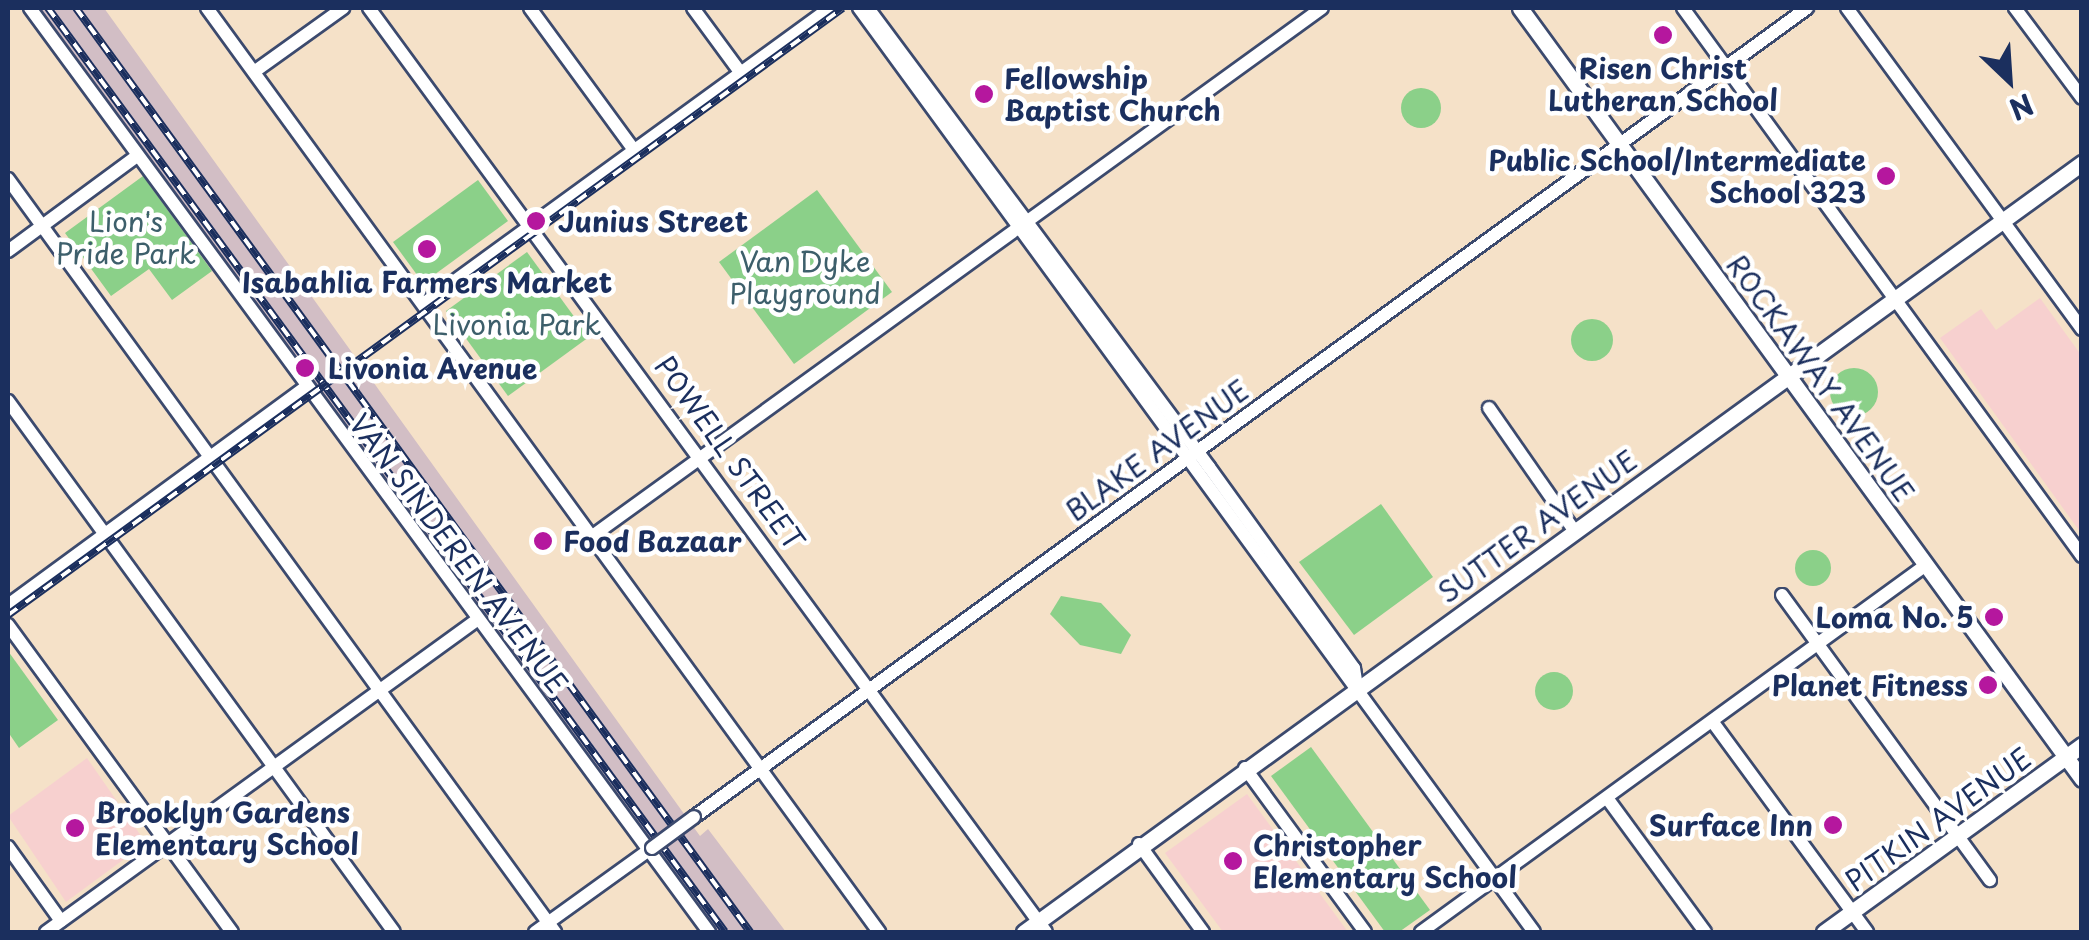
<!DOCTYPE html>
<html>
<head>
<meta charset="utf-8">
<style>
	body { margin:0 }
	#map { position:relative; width:2089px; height:940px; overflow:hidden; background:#f5e1c8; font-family:"Playpen Sans",sans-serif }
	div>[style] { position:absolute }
	.built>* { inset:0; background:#f7d0cf }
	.industrial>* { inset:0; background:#d2bec5 }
	.green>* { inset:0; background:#8bd089 }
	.round { border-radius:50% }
	.roads { filter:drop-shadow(2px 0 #3c4a6e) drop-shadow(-2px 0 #3c4a6e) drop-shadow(0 2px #3c4a6e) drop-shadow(0 -2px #3c4a6e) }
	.minor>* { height:12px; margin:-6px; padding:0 6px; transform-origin:6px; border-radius:6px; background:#fff }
	.tertiary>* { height:15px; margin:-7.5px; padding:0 7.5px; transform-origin:7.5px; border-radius:7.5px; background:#fff }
	.rail>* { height:8px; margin-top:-4px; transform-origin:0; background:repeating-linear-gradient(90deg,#fff 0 11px,#1b2f5e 0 22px); box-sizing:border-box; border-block:2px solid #1b2f5e }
	.bridges { filter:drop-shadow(2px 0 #3c4a6e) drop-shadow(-2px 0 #3c4a6e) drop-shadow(0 2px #3c4a6e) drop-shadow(0 -2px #3c4a6e) }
	.minor-bridge>* { height:12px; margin:-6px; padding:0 6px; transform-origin:6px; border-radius:6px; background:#fff }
	.dots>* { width:28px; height:28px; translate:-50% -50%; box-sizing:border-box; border:5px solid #fff; border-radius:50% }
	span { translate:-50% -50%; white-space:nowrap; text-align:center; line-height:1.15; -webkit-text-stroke:9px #fff; paint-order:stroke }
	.poi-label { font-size:28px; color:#1b2f5e; font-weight:700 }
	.left { translate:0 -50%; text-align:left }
	.right { translate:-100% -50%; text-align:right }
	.park-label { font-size:28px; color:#3d5f6b }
	.street-label { font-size:28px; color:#1b2f5e }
	.frame { position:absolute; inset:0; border:10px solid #1b2f5e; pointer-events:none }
	.north { position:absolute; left:1959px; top:30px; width:100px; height:100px; -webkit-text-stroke:8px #fff; paint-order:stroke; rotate:155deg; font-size:28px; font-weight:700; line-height:40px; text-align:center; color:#1b2f5e }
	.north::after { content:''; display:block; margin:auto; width:35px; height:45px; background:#1b2f5e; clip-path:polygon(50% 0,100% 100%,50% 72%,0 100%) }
</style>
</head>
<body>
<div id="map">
	<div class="built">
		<div style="clip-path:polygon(2040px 298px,2081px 355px,2081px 533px,1940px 338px,1981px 309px,1996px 330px)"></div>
		<div style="clip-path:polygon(87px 758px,146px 843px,66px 902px,8px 816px)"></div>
		<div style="clip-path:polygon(1247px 794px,1348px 932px,1223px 932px,1165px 853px)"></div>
	</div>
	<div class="industrial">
		<div style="clip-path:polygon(39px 8px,104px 8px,700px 836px,708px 829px,786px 932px,714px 932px)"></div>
	</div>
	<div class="green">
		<div class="round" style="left:1401px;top:88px;width:40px;height:40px"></div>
		<div style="clip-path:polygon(143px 176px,212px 271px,172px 300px,149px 269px,111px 296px,65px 233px)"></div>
		<div style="clip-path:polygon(478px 180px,508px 221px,423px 283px,393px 242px)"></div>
		<div style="clip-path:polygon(817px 190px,892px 292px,794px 364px,719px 262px)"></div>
		<div style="clip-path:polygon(527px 252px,589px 337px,508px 396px,446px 311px)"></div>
		<div class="round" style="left:1571px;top:319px;width:42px;height:42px"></div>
		<div class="round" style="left:1830px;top:368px;width:48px;height:48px"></div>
		<div style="clip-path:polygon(1381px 504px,1433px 577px,1354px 635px,1299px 562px)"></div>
		<div class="round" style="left:1795px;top:550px;width:36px;height:36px"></div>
		<div style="clip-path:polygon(1061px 596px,1101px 603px,1131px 635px,1121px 654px,1080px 645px,1050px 614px)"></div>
		<div style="clip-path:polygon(8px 651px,58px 720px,19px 748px,8px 732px)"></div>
		<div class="round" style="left:1535px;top:672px;width:38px;height:38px"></div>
		<div style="clip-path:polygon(1311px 747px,1430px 910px,1399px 932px,1385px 932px,1271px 776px)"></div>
	</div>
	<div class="roads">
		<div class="minor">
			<div style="left:30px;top:8px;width:1147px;rotate:53.69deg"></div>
			<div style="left:207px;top:8px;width:1143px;rotate:53.97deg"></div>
			<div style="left:369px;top:8px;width:1145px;rotate:53.77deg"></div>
			<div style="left:530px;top:8px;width:176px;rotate:53.8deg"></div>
			<div style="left:693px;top:8px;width:79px;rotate:53.7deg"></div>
			<div style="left:859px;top:8px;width:1144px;rotate:53.85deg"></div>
			<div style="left:868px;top:8px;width:572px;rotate:53.39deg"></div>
			<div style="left:1209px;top:467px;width:248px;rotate:54.2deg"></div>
			<div style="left:1354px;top:668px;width:19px;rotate:81deg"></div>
			<div style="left:1683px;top:8px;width:678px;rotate:53.94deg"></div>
			<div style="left:1847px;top:8px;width:398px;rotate:53.8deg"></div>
			<div style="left:2015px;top:8px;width:112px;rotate:53.3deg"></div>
			<div style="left:254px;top:72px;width:110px;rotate:-35.7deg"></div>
			<div style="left:8px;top:179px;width:931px;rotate:54deg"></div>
			<div style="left:8px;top:251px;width:160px;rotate:-36.4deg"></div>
			<div style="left:423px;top:304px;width:503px;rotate:-36.03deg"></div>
			<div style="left:8px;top:401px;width:656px;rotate:53.99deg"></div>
			<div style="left:1489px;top:408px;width:147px;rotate:55.2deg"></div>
			<div style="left:591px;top:537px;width:902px;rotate:-35.89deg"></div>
			<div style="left:1782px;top:595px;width:353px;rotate:53.9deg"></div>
			<div style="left:8px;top:605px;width:368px;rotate:-36.2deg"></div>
			<div style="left:8px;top:625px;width:380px;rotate:53.9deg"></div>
			<div style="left:1712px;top:721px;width:262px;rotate:53.7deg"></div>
			<div style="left:1245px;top:768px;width:203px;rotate:53.8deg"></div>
			<div style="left:1607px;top:798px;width:166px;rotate:53.8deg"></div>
			<div style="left:694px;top:817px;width:1376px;rotate:-36.01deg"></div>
			<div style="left:1139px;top:844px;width:109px;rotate:54deg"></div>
			<div style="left:8px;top:847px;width:91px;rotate:54.4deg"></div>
			<div style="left:46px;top:932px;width:533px;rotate:-35.92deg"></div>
			<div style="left:535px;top:932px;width:144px;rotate:-35.7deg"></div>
			<div style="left:1421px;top:932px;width:624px;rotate:-36.01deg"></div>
		</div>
		<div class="tertiary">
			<div style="left:1520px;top:8px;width:954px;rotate:53.91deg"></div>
			<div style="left:1024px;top:932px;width:1308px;rotate:-36.01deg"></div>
			<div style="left:1824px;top:932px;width:319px;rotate:-35.9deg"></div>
		</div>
	</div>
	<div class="rail">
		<div style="left:48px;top:8px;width:1145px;rotate:53.77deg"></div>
		<div style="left:76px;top:8px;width:1144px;rotate:53.89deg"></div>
		<div style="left:8px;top:615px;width:1032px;rotate:-36.02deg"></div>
	</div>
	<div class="bridges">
		<div class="minor-bridge">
			<div style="left:652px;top:848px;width:52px;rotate:-36.4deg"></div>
		</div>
	</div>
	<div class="dots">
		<div style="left:1663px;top:35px;background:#b5179e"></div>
		<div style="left:984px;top:94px;background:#b5179e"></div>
		<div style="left:1886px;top:176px;background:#b5179e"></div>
		<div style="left:536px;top:221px;background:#b5179e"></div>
		<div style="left:427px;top:249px;background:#b5179e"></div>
		<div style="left:305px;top:368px;background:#b5179e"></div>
		<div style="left:543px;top:541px;background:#b5179e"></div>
		<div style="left:1994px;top:617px;background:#b5179e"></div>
		<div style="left:1988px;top:685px;background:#b5179e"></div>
		<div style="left:1833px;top:825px;background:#b5179e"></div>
		<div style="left:75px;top:828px;background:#b5179e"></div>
		<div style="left:1233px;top:861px;background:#b5179e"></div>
	</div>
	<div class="poi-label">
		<span style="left:1663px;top:84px">Risen Christ<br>Lutheran School</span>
		<span class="left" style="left:1004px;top:94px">Fellowship<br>Baptist Church</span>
		<span class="right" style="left:1866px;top:176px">Public School/Intermediate<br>School 323</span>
		<span class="left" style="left:558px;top:221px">Junius Street</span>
		<span style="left:427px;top:282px">Isabahlia Farmers Market</span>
		<span class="left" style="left:328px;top:368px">Livonia Avenue</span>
		<span class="left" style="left:563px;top:541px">Food Bazaar</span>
		<span class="right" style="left:1974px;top:617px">Loma No. 5</span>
		<span class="right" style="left:1968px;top:685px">Planet Fitness</span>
		<span class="left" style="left:95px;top:828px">Brooklyn Gardens<br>Elementary School</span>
		<span class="right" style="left:1813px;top:825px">Surface Inn</span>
		<span class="left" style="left:1253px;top:861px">Christopher<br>Elementary School</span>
	</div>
	<div class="park-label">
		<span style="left:126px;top:237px">Lion's<br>Pride Park</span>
		<span style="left:805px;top:277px">Van Dyke<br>Playground</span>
		<span style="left:517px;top:324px">Livonia Park</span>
	</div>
	<div class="street-label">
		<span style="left:1821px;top:378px;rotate:54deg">ROCKAWAY AVENUE</span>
		<span style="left:1157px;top:450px;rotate:-36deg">BLAKE AVENUE</span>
		<span style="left:730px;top:453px;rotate:54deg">POWELL STREET</span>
		<span style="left:1537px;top:526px;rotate:-36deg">SUTTER AVENUE</span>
		<span style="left:459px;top:553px;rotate:53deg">VAN SINDEREN AVENUE</span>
		<span style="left:1938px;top:819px;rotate:-36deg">PITKIN AVENUE</span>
	</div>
	<div class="frame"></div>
	<div class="north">N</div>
</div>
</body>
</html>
